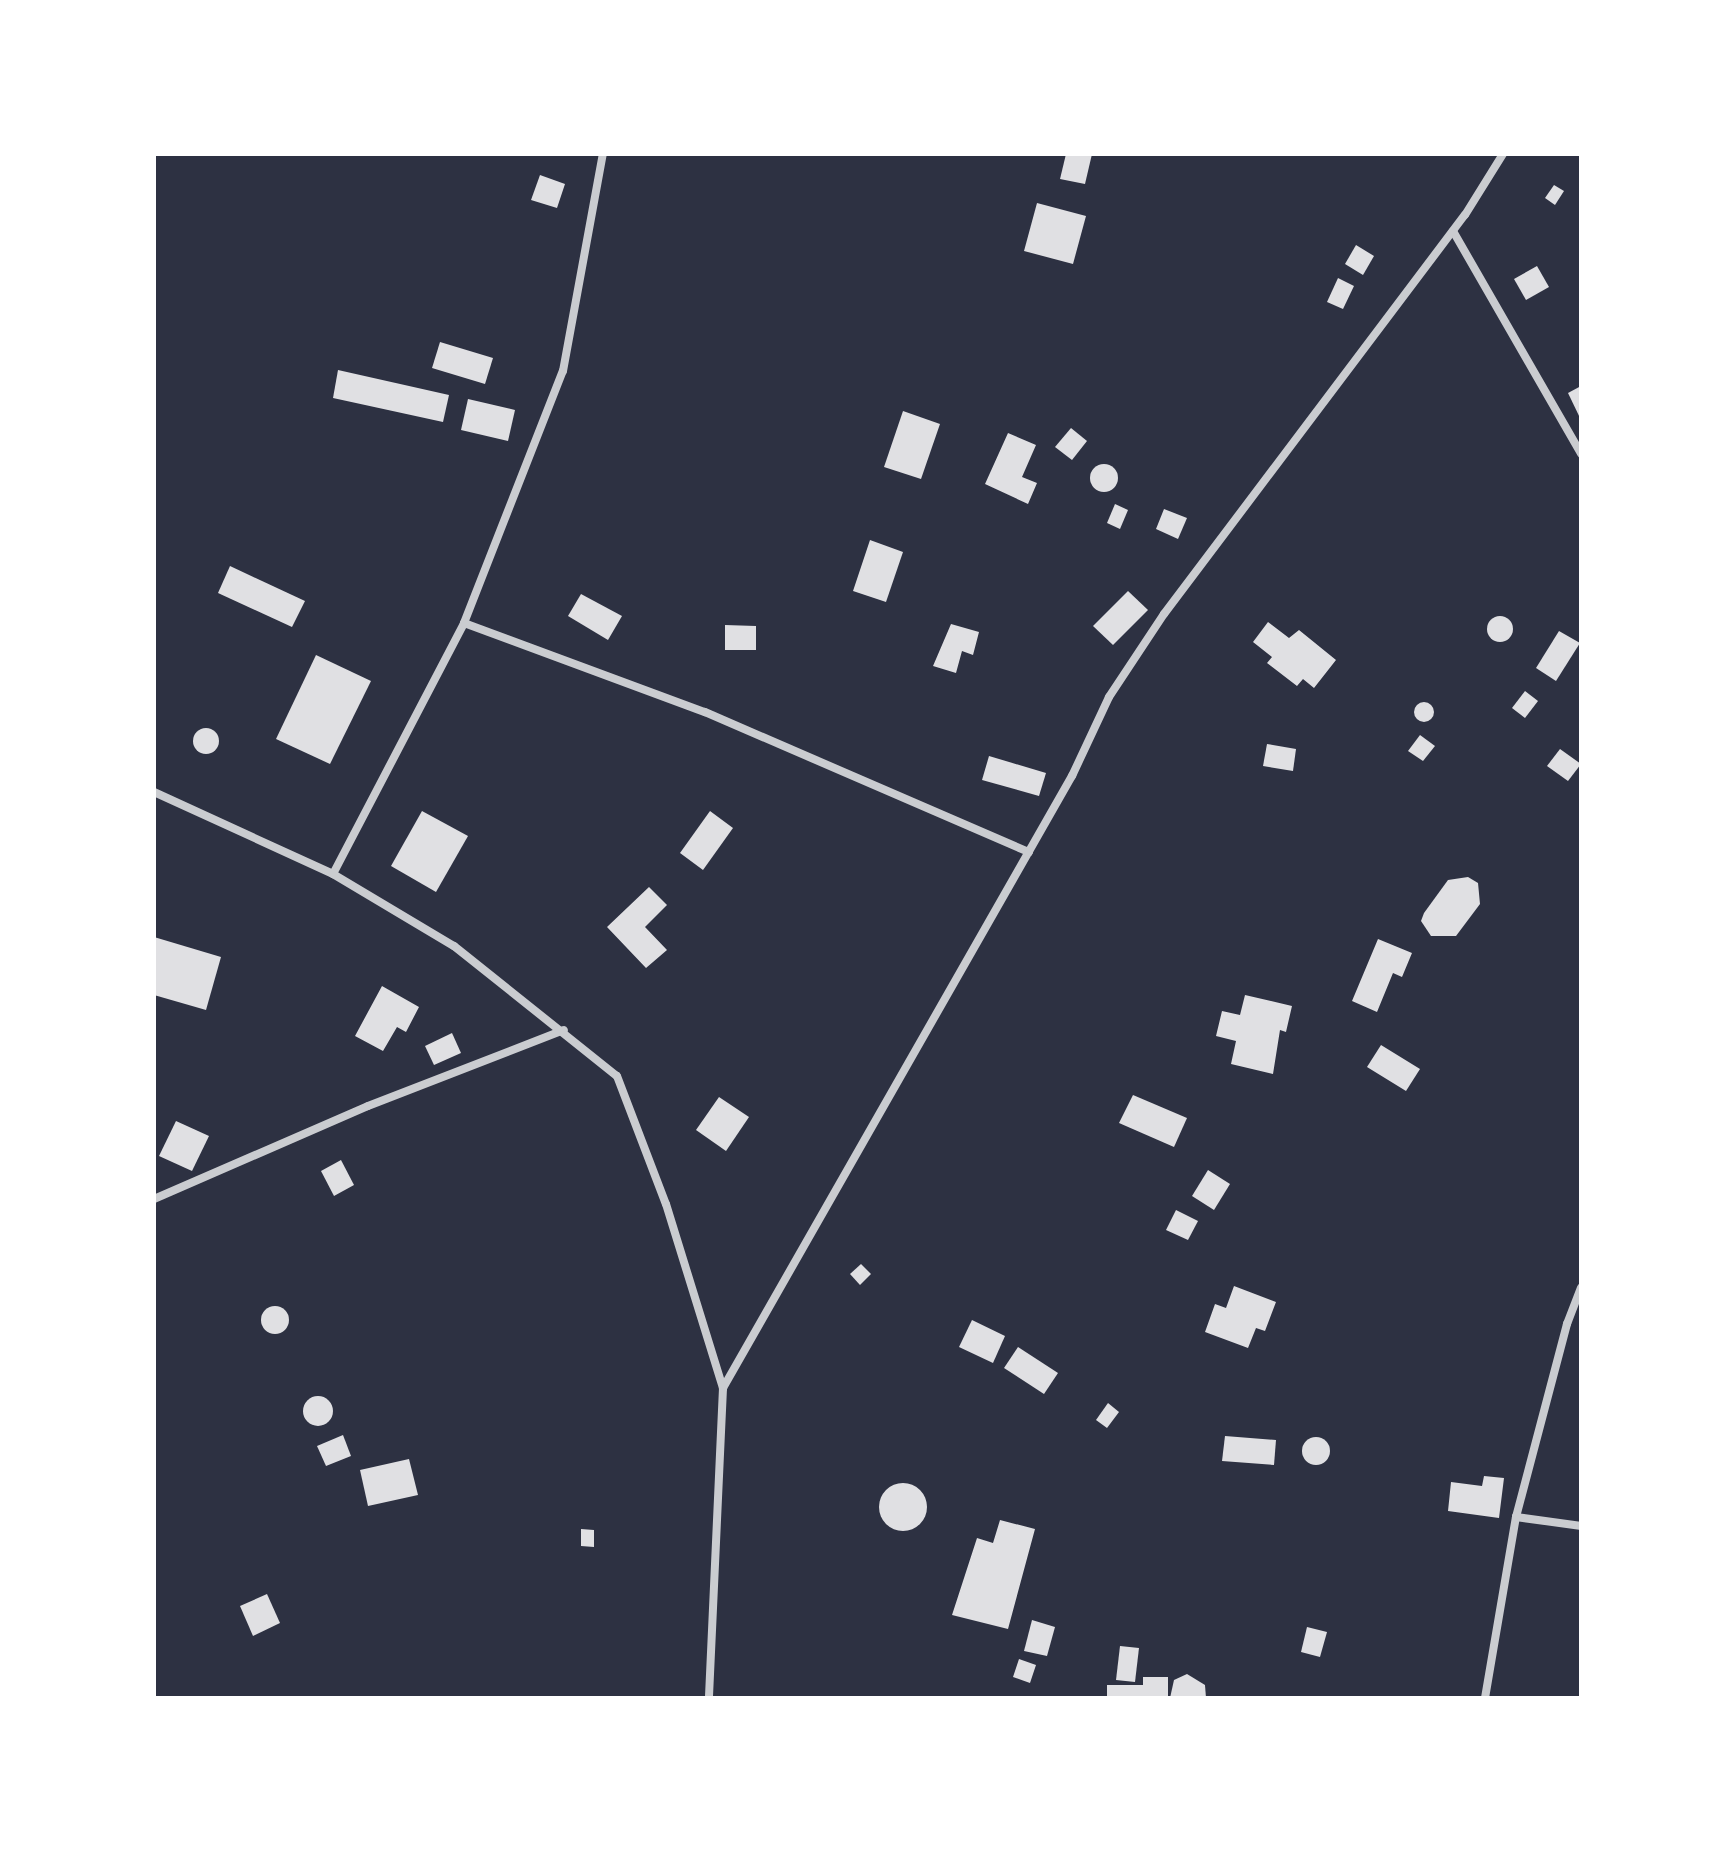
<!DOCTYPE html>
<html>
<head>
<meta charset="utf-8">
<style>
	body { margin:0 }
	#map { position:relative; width:1735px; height:1852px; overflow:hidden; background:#2d3142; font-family:"Asap Condensed",sans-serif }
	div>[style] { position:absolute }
	.building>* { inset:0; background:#e0e0e3 }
	.round { border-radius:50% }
	.minor>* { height:8px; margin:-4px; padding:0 4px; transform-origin:4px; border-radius:4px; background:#caccd0 }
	span { translate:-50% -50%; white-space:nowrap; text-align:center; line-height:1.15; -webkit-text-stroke:6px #fff; paint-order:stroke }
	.frame { position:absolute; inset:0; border:156px solid #fff; pointer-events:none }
</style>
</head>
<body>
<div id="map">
	<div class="building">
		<div style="clip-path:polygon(1066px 154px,1092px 154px,1085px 184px,1060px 179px)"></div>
		<div style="clip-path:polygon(540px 175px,565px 184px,557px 208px,531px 200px)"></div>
		<div style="clip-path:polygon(1554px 185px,1564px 191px,1555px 205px,1545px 198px)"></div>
		<div style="clip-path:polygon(1037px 203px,1086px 216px,1073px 264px,1024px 251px)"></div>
		<div style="clip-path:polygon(1356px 245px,1374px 256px,1363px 275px,1345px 264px)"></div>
		<div style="clip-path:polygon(1537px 266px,1549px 287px,1526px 300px,1514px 279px)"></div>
		<div style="clip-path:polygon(1338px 278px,1354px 286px,1343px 309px,1327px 302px)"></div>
		<div style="clip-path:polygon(440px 342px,493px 358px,485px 384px,432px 368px)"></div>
		<div style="clip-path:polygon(338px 370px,449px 395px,443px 422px,333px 398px)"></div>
		<div style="clip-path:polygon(1581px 386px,1581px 420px,1568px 393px)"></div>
		<div style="clip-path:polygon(468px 399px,515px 410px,508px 441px,461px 430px)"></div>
		<div style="clip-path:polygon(903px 411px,940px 424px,921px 479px,884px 467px)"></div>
		<div style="clip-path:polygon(1071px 428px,1087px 441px,1072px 460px,1055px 447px)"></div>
		<div style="clip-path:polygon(1008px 433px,1036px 445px,1022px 477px,1037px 483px,1028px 504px,985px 484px)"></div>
		<div class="round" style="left:1090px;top:464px;width:28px;height:28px"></div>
		<div style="clip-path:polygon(1115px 504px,1128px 510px,1120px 529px,1107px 523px)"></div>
		<div style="clip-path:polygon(1164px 509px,1187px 518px,1178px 539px,1156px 529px)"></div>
		<div style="clip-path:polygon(870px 540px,903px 552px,886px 602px,853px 591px)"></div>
		<div style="clip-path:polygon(230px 566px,305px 601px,292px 627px,218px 593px)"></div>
		<div style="clip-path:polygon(1128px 591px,1148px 610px,1113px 645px,1093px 626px)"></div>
		<div style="clip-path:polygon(581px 594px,622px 616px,608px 640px,568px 616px)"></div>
		<div class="round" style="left:1487px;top:616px;width:26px;height:26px"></div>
		<div style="clip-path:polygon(1268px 622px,1289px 638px,1299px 630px,1336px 660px,1314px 688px,1303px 679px,1297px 686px,1267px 663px,1272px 657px,1253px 642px)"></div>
		<div style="clip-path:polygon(951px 624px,979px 632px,973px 655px,962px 651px,956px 673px,933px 666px)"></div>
		<div style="clip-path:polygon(725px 625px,756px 626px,756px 650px,725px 650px)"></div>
		<div style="clip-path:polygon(1559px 631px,1580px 643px,1556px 681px,1536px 668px)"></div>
		<div style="clip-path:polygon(316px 655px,371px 681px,330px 764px,276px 739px)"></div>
		<div style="clip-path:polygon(1525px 691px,1538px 701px,1525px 718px,1512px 708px)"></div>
		<div class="round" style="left:1414px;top:702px;width:20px;height:20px"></div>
		<div class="round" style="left:193px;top:728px;width:26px;height:26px"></div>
		<div style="clip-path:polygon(1420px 735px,1435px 746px,1423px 761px,1408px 751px)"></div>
		<div style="clip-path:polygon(1267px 744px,1296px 749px,1293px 771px,1263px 766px)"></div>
		<div style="clip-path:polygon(1560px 749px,1581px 764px,1568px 781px,1547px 766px)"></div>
		<div style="clip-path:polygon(989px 756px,1046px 773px,1039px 796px,982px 780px)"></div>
		<div style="clip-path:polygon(422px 811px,468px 836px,436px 892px,391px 866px)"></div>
		<div style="clip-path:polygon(710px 811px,733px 828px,703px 870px,680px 853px)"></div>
		<div style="clip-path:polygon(1468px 877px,1478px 883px,1480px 904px,1456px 936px,1431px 936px,1421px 921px,1424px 913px,1448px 880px)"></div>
		<div style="clip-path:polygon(649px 887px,667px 905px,645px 927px,667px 950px,646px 968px,607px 927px)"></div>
		<div style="clip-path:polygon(154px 937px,221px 957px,206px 1010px,154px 995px)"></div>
		<div style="clip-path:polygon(1378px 939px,1412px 953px,1402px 977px,1393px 973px,1377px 1012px,1352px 1001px)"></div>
		<div style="clip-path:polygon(382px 986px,419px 1007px,406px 1032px,397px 1027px,383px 1051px,355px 1036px)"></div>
		<div style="clip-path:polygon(1245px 995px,1292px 1006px,1286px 1032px,1280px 1030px,1273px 1074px,1231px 1064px,1236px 1041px,1216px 1036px,1222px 1011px,1240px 1015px)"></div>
		<div style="clip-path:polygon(452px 1033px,461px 1053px,434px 1065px,425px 1046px)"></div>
		<div style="clip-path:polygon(1381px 1045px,1420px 1069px,1406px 1091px,1367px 1067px)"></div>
		<div style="clip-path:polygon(1133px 1095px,1187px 1118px,1174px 1147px,1119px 1123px)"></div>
		<div style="clip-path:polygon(719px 1097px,749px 1117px,726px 1151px,696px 1130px)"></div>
		<div style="clip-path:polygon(176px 1121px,209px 1136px,192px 1171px,159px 1156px)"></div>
		<div style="clip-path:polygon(341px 1160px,354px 1185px,334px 1196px,321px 1171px)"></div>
		<div style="clip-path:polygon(1208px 1170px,1230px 1184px,1214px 1210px,1192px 1196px)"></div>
		<div style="clip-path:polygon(1176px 1210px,1198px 1221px,1188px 1240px,1166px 1230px)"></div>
		<div style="clip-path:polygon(861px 1264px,871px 1274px,860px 1285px,850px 1274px)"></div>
		<div style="clip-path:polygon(1234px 1286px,1276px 1302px,1265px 1331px,1256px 1328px,1248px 1348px,1205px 1332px,1215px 1304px,1226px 1308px)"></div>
		<div class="round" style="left:261px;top:1306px;width:28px;height:28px"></div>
		<div style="clip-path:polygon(972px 1320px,1005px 1336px,993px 1363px,959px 1347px)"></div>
		<div style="clip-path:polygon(1018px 1347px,1058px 1373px,1044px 1394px,1004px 1368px)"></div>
		<div class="round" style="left:303px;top:1396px;width:30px;height:30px"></div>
		<div style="clip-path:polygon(1108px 1403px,1119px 1412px,1107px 1428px,1096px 1420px)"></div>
		<div style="clip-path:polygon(343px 1435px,351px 1456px,326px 1466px,317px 1446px)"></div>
		<div style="clip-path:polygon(1225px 1436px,1276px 1440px,1274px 1465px,1222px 1461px)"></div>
		<div class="round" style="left:1302px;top:1437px;width:28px;height:28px"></div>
		<div style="clip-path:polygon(409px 1459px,418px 1495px,368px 1506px,360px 1470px)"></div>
		<div style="clip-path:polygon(1484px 1476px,1504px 1478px,1499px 1518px,1448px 1511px,1451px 1482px,1482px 1486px)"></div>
		<div class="round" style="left:879px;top:1483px;width:48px;height:48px"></div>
		<div style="clip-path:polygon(1000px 1520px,1035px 1529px,1008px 1629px,952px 1615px,977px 1538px,993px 1543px)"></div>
		<div style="clip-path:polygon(581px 1529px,594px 1530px,594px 1547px,581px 1546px)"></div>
		<div style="clip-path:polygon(267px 1594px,280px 1623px,253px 1636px,240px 1606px)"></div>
		<div style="clip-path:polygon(1032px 1620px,1055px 1627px,1047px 1656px,1024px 1651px)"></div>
		<div style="clip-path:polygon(1307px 1627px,1327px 1632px,1320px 1657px,1301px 1652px)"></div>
		<div style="clip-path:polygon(1120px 1646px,1139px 1648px,1135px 1682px,1116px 1680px)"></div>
		<div style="clip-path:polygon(1019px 1659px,1036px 1665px,1030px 1683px,1013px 1677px)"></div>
		<div style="clip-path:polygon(1187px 1674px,1205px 1685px,1206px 1698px,1170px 1698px,1174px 1680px)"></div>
		<div style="clip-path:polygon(1143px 1677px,1168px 1677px,1168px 1698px,1107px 1698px,1107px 1685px,1143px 1685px)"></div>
	</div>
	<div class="minor">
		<div style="left:1453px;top:231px;width:257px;rotate:60.1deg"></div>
		<div style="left:464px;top:623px;width:257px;rotate:20.3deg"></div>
		<div style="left:705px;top:712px;width:353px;rotate:23.4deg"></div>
		<div style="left:154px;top:792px;width:197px;rotate:24.6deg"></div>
		<div style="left:333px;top:874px;width:141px;rotate:30.8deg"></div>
		<div style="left:454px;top:946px;width:208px;rotate:38.6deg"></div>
		<div style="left:617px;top:1076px;width:137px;rotate:69.1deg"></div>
		<div style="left:666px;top:1204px;width:193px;rotate:72.8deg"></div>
		<div style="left:723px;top:1388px;width:310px;rotate:92.6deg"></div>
		<div style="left:333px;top:874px;width:283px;rotate:-62.4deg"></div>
		<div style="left:464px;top:623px;width:271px;rotate:-68.6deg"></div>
		<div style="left:563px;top:371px;width:221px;rotate:-79.6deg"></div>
		<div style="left:154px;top:1199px;width:233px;rotate:-23.5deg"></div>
		<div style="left:368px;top:1106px;width:210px;rotate:-21.2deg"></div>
		<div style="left:723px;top:1388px;width:705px;rotate:-60.31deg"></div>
		<div style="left:1072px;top:776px;width:87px;rotate:-64.9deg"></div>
		<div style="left:1109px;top:697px;width:100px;rotate:-56.5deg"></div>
		<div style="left:1164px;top:614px;width:500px;rotate:-53deg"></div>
		<div style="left:1465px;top:215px;width:72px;rotate:-58.1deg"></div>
		<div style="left:1516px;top:1517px;width:66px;rotate:7.9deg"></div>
		<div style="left:1485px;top:1698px;width:184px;rotate:-80.3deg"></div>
		<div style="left:1516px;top:1517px;width:200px;rotate:-75.2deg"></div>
		<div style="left:1567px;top:1324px;width:39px;rotate:-69deg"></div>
	</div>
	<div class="frame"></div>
</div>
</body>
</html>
